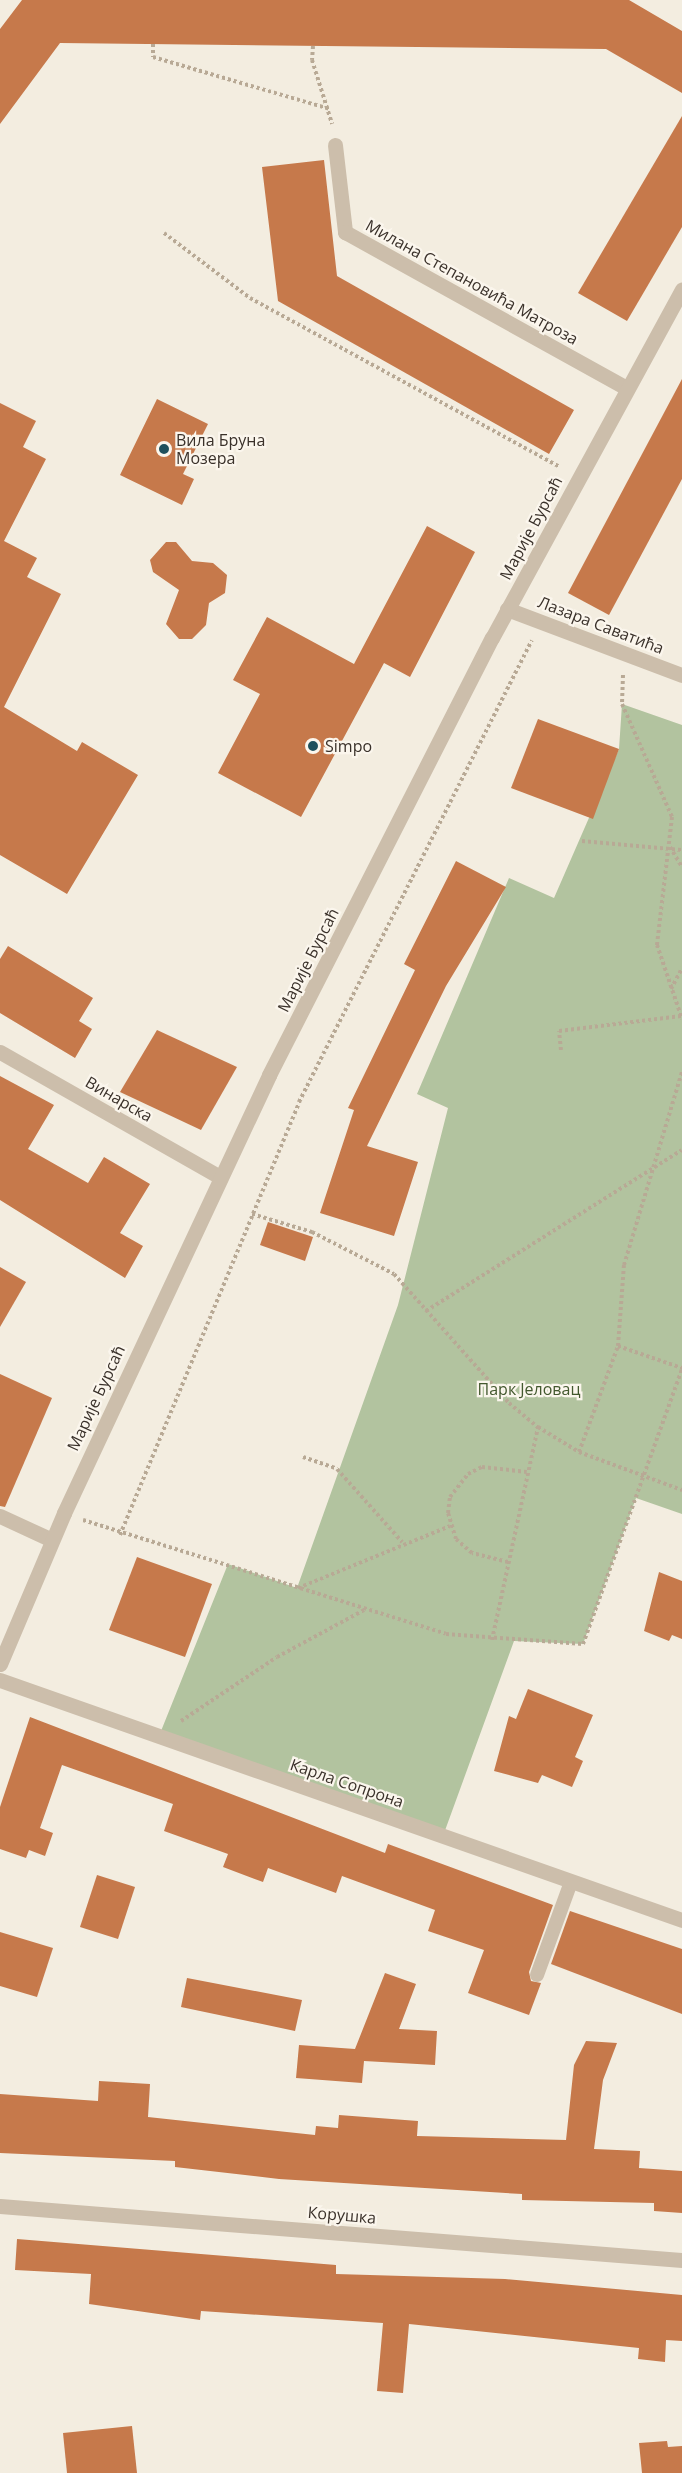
<!DOCTYPE html>
<html>
<head>
<meta charset="utf-8">
<style>
	body { margin:0 }
	#map { position:relative; width:682px; height:2473px; overflow:hidden; background:#f3ede0; font-family:"Open Sans",sans-serif }
	div>[style] { position:absolute }
	.green>* { inset:0; background:#b2c39f }
	.building>* { inset:0; background:#c6794b }
	.path>* { height:4px; margin-top:-2px; transform-origin:0; background:repeating-linear-gradient(90deg,#b8a995 0 3px,transparent 0 6px) }
	.service>* { height:14px; margin:-7px; padding:0 7px; transform-origin:7px; border-radius:7px; background:#ccbeab }
	.minor>* { height:15px; margin:-7.5px; padding:0 7.5px; transform-origin:7.5px; border-radius:7.5px; background:#ccbeab }
	.tertiary>* { height:15px; margin:-7.5px; padding:0 7.5px; transform-origin:7.5px; border-radius:7.5px; background:#ccbeab }
	.dots>* { width:16px; height:16px; translate:-50% -50%; box-sizing:border-box; border:3px solid #fbf6ed; border-radius:50% }
	span { translate:-50% -50%; white-space:nowrap; text-align:center; line-height:1.15; -webkit-text-stroke:4.5px #fbf6ed; paint-order:stroke }
	.street-label { font-size:16px; color:#3a312a }
	.poi-label { font-size:16px; color:#3a312a }
	.left { translate:0 -50%; text-align:left }
	.park-label { font-size:16px; color:#43582e }
</style>
</head>
<body>
<div id="map">
	<div class="green">
		<div style="clip-path:polygon(622px 704px,682px 725px,682px 1514px,636px 1498px,583px 1644px,514px 1641px,443px 1836px,159px 1736px,228px 1564px,297px 1588px,398px 1305px,448px 1108px,417px 1094px,509px 878px,554px 898px,619px 749px)"></div>
	</div>
	<div class="building">
		<div style="clip-path:polygon(22px 0,629px 0,682px 31px,682px 93px,606px 49px,60px 43px,0 124px,0 29px)"></div>
		<div style="clip-path:polygon(682px 116px,682px 227px,627px 321px,578px 293px)"></div>
		<div style="clip-path:polygon(324px 160px,337px 276px,574px 410px,549px 454px,278px 301px,262px 167px)"></div>
		<div style="clip-path:polygon(682px 379px,682px 479px,609px 615px,568px 593px)"></div>
		<div style="clip-path:polygon(157px 399px,208px 424px,183px 474px,194px 479px,182px 505px,120px 475px)"></div>
		<div style="clip-path:polygon(0 403px,36px 421px,23px 447px,46px 459px,4px 541px,37px 558px,27px 577px,61px 594px,4px 707px,77px 751px,82px 742px,138px 775px,67px 894px,0 855px)"></div>
		<div style="clip-path:polygon(427px 526px,475px 552px,410px 677px,384px 663px,301px 817px,218px 773px,260px 694px,233px 680px,267px 617px,354px 664px)"></div>
		<div style="clip-path:polygon(166px 542px,176px 542px,192px 561px,213px 563px,227px 575px,225px 593px,209px 603px,206px 625px,192px 639px,179px 639px,166px 624px,179px 590px,153px 572px,150px 560px)"></div>
		<div style="clip-path:polygon(538px 719px,619px 749px,593px 819px,511px 788px)"></div>
		<div style="clip-path:polygon(456px 861px,506px 887px,446px 986px,367px 1146px,418px 1162px,394px 1236px,320px 1213px,354px 1110px,348px 1108px,415px 970px,404px 964px)"></div>
		<div style="clip-path:polygon(8px 946px,93px 998px,79px 1021px,92px 1029px,75px 1058px,0 1013px,0 959px)"></div>
		<div style="clip-path:polygon(157px 1030px,237px 1067px,201px 1130px,120px 1092px)"></div>
		<div style="clip-path:polygon(0 1076px,54px 1105px,28px 1149px,88px 1183px,104px 1157px,150px 1184px,120px 1233px,143px 1246px,125px 1278px,0 1200px)"></div>
		<div style="clip-path:polygon(268px 1222px,313px 1237px,305px 1261px,260px 1245px)"></div>
		<div style="clip-path:polygon(0 1267px,26px 1282px,0 1327px)"></div>
		<div style="clip-path:polygon(0 1374px,52px 1398px,5px 1507px,0 1506px)"></div>
		<div style="clip-path:polygon(137px 1557px,212px 1584px,185px 1657px,109px 1630px)"></div>
		<div style="clip-path:polygon(659px 1572px,682px 1581px,682px 1639px,672px 1635px,669px 1641px,644px 1631px)"></div>
		<div style="clip-path:polygon(528px 1689px,593px 1715px,575px 1757px,583px 1761px,572px 1787px,542px 1775px,538px 1783px,494px 1771px,509px 1716px,516px 1719px)"></div>
		<div style="clip-path:polygon(30px 1717px,385px 1853px,388px 1844px,553px 1905px,529px 1972px,531px 1981px,541px 1983px,529px 2015px,468px 1993px,484px 1950px,428px 1931px,435px 1910px,342px 1876px,336px 1893px,268px 1868px,263px 1882px,223px 1867px,228px 1854px,164px 1831px,173px 1804px,62px 1765px,40px 1828px,53px 1833px,45px 1856px,29px 1850px,26px 1858px,0 1849px,0 1807px)"></div>
		<div style="clip-path:polygon(97px 1875px,135px 1887px,118px 1939px,80px 1927px)"></div>
		<div style="clip-path:polygon(570px 1911px,682px 1949px,682px 2014px,551px 1964px)"></div>
		<div style="clip-path:polygon(0 1932px,53px 1948px,37px 1997px,0 1986px)"></div>
		<div style="clip-path:polygon(385px 1973px,416px 1984px,399px 2029px,437px 2031px,435px 2065px,364px 2061px,362px 2083px,296px 2078px,299px 2045px,355px 2049px)"></div>
		<div style="clip-path:polygon(187px 1978px,302px 2000px,295px 2031px,181px 2007px)"></div>
		<div style="clip-path:polygon(586px 2041px,617px 2043px,603px 2080px,594px 2149px,640px 2151px,639px 2168px,682px 2171px,682px 2213px,654px 2211px,654px 2203px,522px 2200px,522px 2194px,279px 2179px,175px 2167px,175px 2161px,0 2153px,0 2094px,98px 2101px,99px 2081px,150px 2084px,148px 2117px,315px 2135px,316px 2126px,338px 2128px,339px 2115px,418px 2121px,417px 2136px,566px 2140px,574px 2065px)"></div>
		<div style="clip-path:polygon(17px 2239px,336px 2265px,336px 2274px,505px 2279px,682px 2295px,682px 2341px,666px 2340px,665px 2362px,638px 2359px,639px 2348px,409px 2324px,403px 2393px,377px 2391px,383px 2323px,201px 2311px,200px 2320px,89px 2304px,91px 2274px,15px 2270px)"></div>
		<div style="clip-path:polygon(132px 2426px,137px 2473px,67px 2473px,63px 2433px)"></div>
		<div style="clip-path:polygon(667px 2441px,668px 2447px,682px 2446px,682px 2473px,642px 2473px,639px 2443px)"></div>
	</div>
	<div class="path">
		<div style="left:153px;top:44px;width:13px;rotate:90deg"></div>
		<div style="left:153px;top:57px;width:184px;rotate:16.4deg"></div>
		<div style="left:313px;top:46px;width:14px;rotate:94deg"></div>
		<div style="left:312px;top:60px;width:67px;rotate:72.6deg"></div>
		<div style="left:164px;top:233px;width:108px;rotate:37.1deg"></div>
		<div style="left:250px;top:298px;width:353px;rotate:28.6deg"></div>
		<div style="left:623px;top:675px;width:29px;rotate:92deg"></div>
		<div style="left:622px;top:704px;width:124px;rotate:66.1deg"></div>
		<div style="left:672px;top:817px;width:129px;rotate:96.7deg"></div>
		<div style="left:657px;top:945px;width:78px;rotate:71.3deg"></div>
		<div style="left:582px;top:841px;width:100px;rotate:5.1deg"></div>
		<div style="left:670px;top:847px;width:23px;rotate:59deg"></div>
		<div style="left:671px;top:989px;width:24px;rotate:-62deg"></div>
		<div style="left:561px;top:1050px;width:19px;rotate:-96deg"></div>
		<div style="left:559px;top:1031px;width:123px;rotate:-7deg"></div>
		<div style="left:252px;top:1214px;width:63px;rotate:16.7deg"></div>
		<div style="left:312px;top:1232px;width:92px;rotate:27.1deg"></div>
		<div style="left:394px;top:1274px;width:173px;rotate:48.3deg"></div>
		<div style="left:509px;top:1403px;width:38px;rotate:40deg"></div>
		<div style="left:538px;top:1427px;width:48px;rotate:31.4deg"></div>
		<div style="left:579px;top:1452px;width:110px;rotate:20.3deg"></div>
		<div style="left:426px;top:1311px;width:302px;rotate:-32.2deg"></div>
		<div style="left:618px;top:1346px;width:68px;rotate:19deg"></div>
		<div style="left:579px;top:1452px;width:113px;rotate:-69.8deg"></div>
		<div style="left:618px;top:1346px;width:81px;rotate:-85.8deg"></div>
		<div style="left:624px;top:1265px;width:202px;rotate:-73.3deg"></div>
		<div style="left:303px;top:1457px;width:36px;rotate:19deg"></div>
		<div style="left:337px;top:1469px;width:98px;rotate:48.3deg"></div>
		<div style="left:83px;top:1520px;width:380px;rotate:17.4deg"></div>
		<div style="left:446px;top:1634px;width:137px;rotate:4.2deg"></div>
		<div style="left:583px;top:1644px;width:292px;rotate:-70.2deg"></div>
		<div style="left:120px;top:1535px;width:469px;rotate:-67.5deg"></div>
		<div style="left:299px;top:1102px;width:517px;rotate:-63.24deg"></div>
		<div style="left:508px;top:1562px;width:37px;rotate:-166deg"></div>
		<div style="left:472px;top:1553px;width:21px;rotate:-139deg"></div>
		<div style="left:456px;top:1539px;width:27px;rotate:-107deg"></div>
		<div style="left:448px;top:1513px;width:16px;rotate:-83deg"></div>
		<div style="left:450px;top:1497px;width:29px;rotate:-52deg"></div>
		<div style="left:468px;top:1474px;width:16px;rotate:-27deg"></div>
		<div style="left:482px;top:1467px;width:45px;rotate:6.3deg"></div>
		<div style="left:298px;top:1588px;width:164px;rotate:-22.2deg"></div>
		<div style="left:492px;top:1640px;width:218px;rotate:-77.8deg"></div>
		<div style="left:181px;top:1721px;width:115px;rotate:-33.7deg"></div>
		<div style="left:277px;top:1657px;width:99px;rotate:-28.4deg"></div>
	</div>
	<div class="service">
		<div style="left:537px;top:1975px;width:99px;rotate:-69.9deg"></div>
	</div>
	<div class="minor">
		<div style="left:335px;top:145px;width:88px;rotate:83.4deg"></div>
		<div style="left:345px;top:232px;width:321px;rotate:29deg"></div>
		<div style="left:507px;top:609px;width:187px;rotate:20.7deg"></div>
		<div style="left:0;top:1052px;width:253px;rotate:29.6deg"></div>
		<div style="left:0;top:1516px;width:57px;rotate:24.8deg"></div>
		<div style="left:0;top:1680px;width:723px;rotate:19.39deg"></div>
		<div style="left:0;top:2206px;width:684px;rotate:4.53deg"></div>
	</div>
	<div class="tertiary">
		<div style="left:0;top:1664px;width:164px;rotate:-67deg"></div>
		<div style="left:64px;top:1513px;width:484px;rotate:-64.9deg"></div>
		<div style="left:269px;top:1075px;width:491px;rotate:-63deg"></div>
		<div style="left:492px;top:638px;width:397px;rotate:-61.4deg"></div>
	</div>
	<div class="dots">
		<div style="left:164px;top:449px;background:#1f505c"></div>
		<div style="left:313px;top:746px;background:#1f505c"></div>
	</div>
	<div class="street-label">
		<span style="left:472px;top:282px;rotate:29deg">Милана Степановића Матроза</span>
		<span style="left:531px;top:528px;rotate:-62deg">Марије Бурсаћ</span>
		<span style="left:601px;top:625px;rotate:21deg">Лазара Саватића</span>
		<span style="left:308px;top:960px;rotate:-63deg">Марије Бурсаћ</span>
		<span style="left:119px;top:1099px;rotate:30deg">Винарска</span>
		<span style="left:96px;top:1398px;rotate:-65deg">Марије Бурсаћ</span>
		<span style="left:347px;top:1783px;rotate:19deg">Карла Сопрона</span>
		<span style="left:342px;top:2215px;rotate:5deg">Корушка</span>
	</div>
	<div class="poi-label">
		<span class="left" style="left:176px;top:449px">Вила Бруна<br>Мозера</span>
		<span class="left" style="left:325px;top:746px">Simpo</span>
	</div>
	<div class="park-label">
		<span style="left:529px;top:1389px">Парк Јеловац</span>
	</div>
</div>
</body>
</html>
